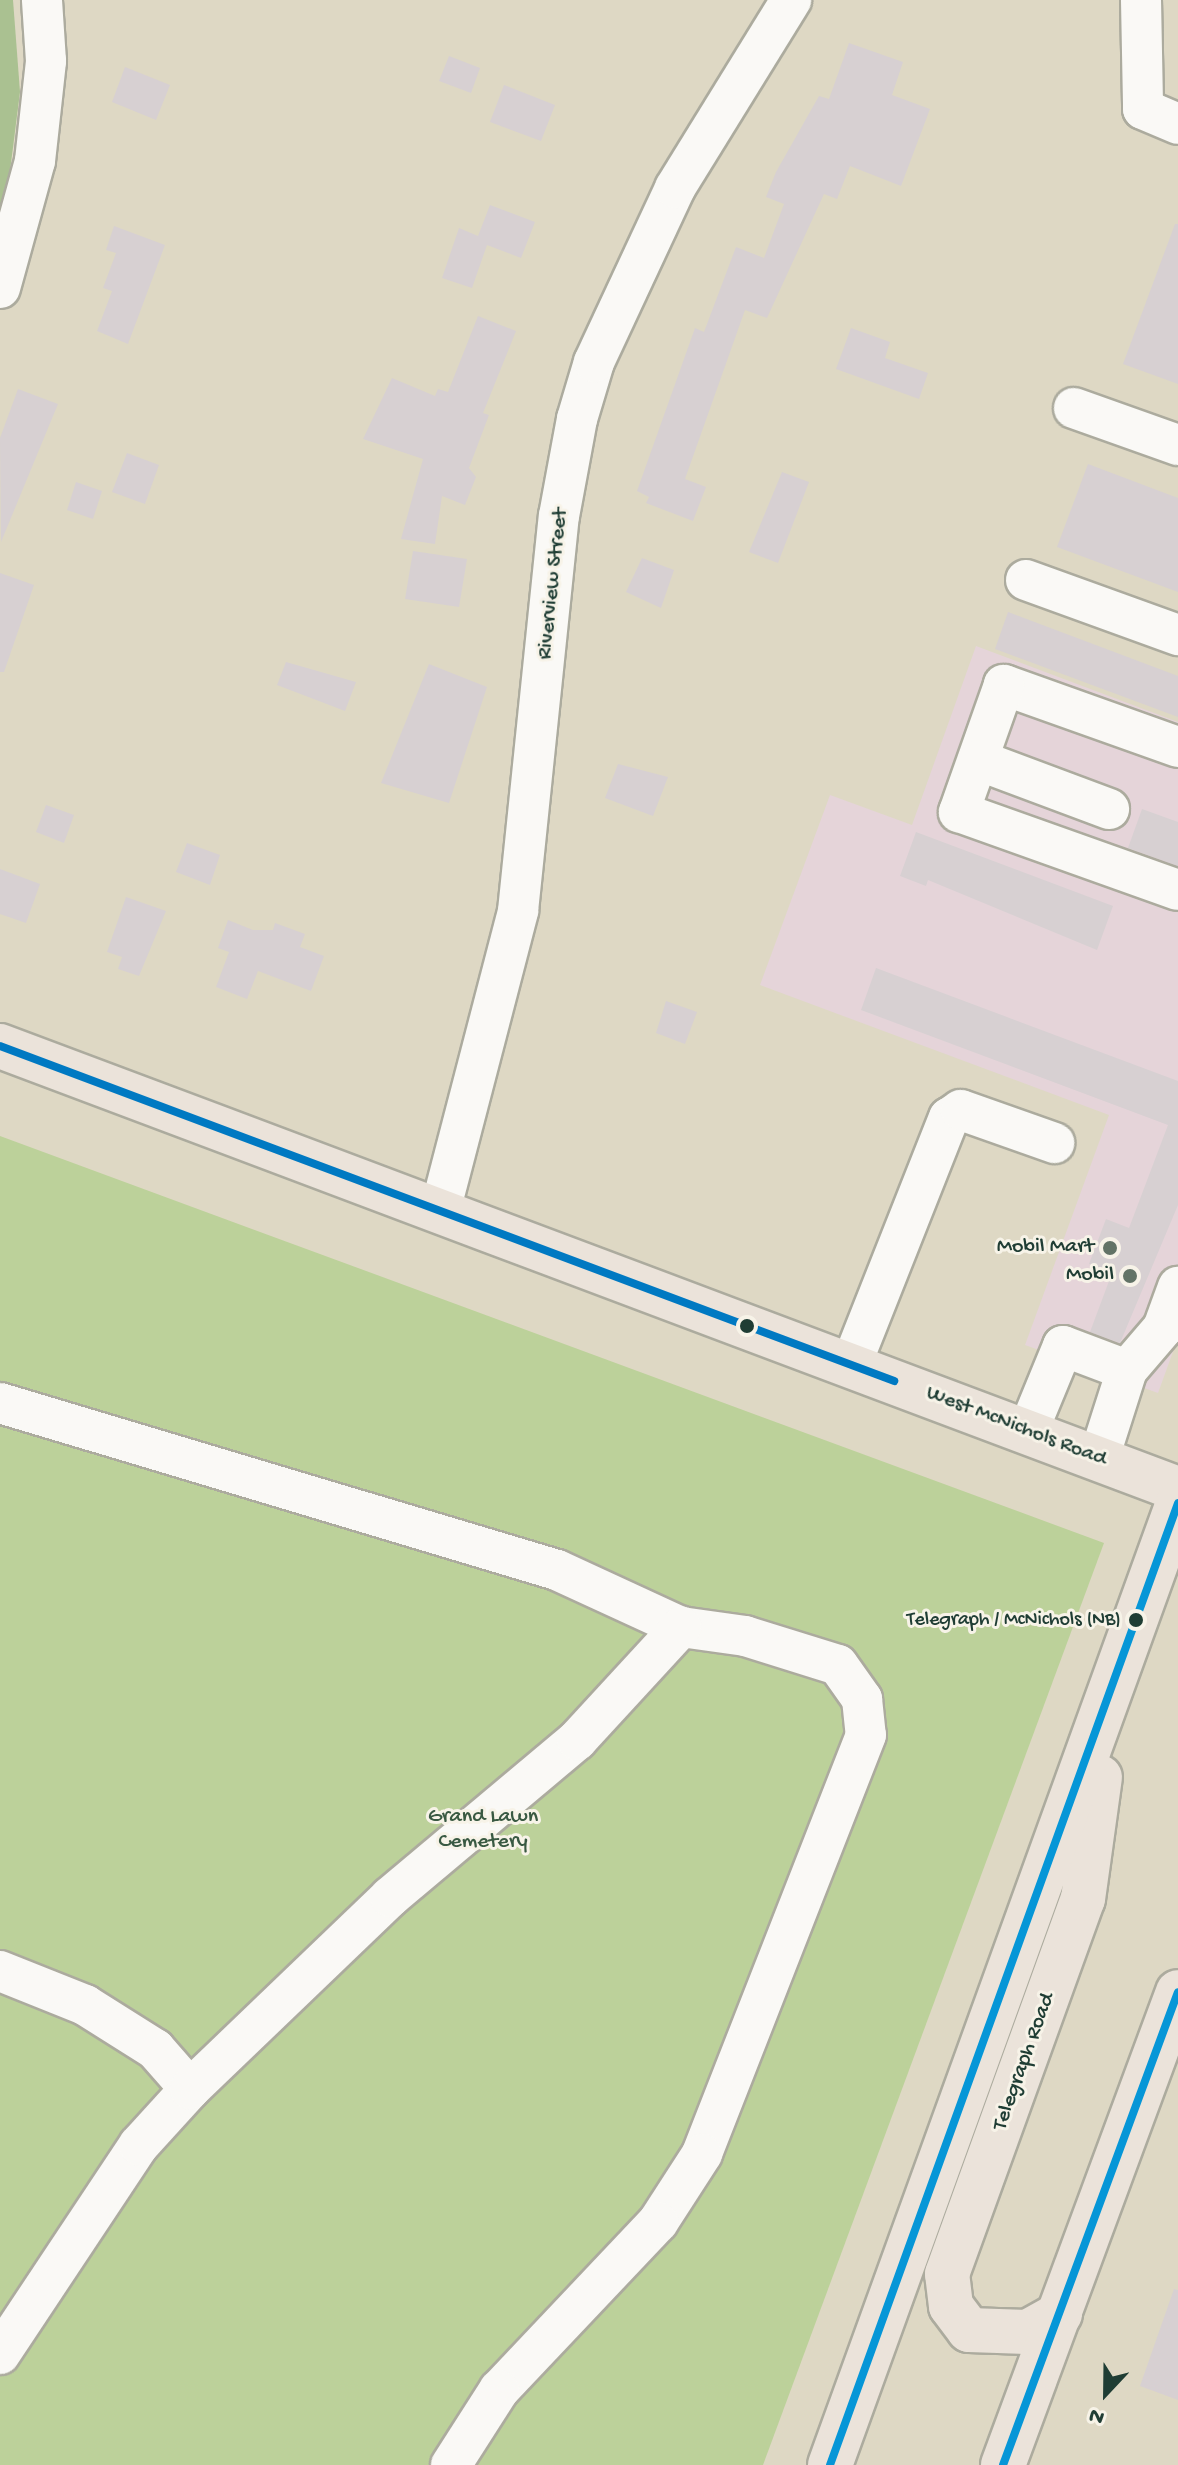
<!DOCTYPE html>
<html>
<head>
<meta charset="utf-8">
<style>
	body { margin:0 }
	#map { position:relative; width:1178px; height:2465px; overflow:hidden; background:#ded8c4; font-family:"Gochi Hand",sans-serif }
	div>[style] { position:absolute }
	.built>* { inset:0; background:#e5d4d9 }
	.green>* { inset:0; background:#bcd19a }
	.forest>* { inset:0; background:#aac191 }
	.building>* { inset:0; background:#d7d0d2 }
	.roads { filter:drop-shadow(2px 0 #acab9e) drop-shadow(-2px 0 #acab9e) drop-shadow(0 2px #acab9e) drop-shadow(0 -2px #acab9e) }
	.minor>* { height:40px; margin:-20px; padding:0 20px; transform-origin:20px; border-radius:20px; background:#faf9f6 }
	.major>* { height:44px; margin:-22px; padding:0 22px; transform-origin:22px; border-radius:22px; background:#ebe3da }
	.bus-1>* { height:8px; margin:-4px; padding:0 4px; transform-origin:4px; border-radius:4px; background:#0079c2 }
	.bus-2>* { height:8px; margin:-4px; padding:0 4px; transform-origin:4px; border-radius:4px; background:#0696d7 }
	.dots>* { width:22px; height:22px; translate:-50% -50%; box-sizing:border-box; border:4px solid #f7f3e8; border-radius:50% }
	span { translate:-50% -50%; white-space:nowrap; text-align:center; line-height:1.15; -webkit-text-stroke:6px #f7f3e8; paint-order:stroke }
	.bus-label { font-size:20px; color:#1f3d34 }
	.right { translate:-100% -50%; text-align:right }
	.street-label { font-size:22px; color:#1f3d34 }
	.poi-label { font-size:22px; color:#1f3d34 }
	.park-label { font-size:22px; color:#395942 }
	.north { position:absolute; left:1066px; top:2353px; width:80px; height:80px; -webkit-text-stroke:6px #f7f3e8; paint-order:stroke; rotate:202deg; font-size:22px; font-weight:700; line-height:32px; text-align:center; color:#1f3d34 }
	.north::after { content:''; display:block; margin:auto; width:28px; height:36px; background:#1f3d34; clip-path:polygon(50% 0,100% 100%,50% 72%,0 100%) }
</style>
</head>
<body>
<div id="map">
	<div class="built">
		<div style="clip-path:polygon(976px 646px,1178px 722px,1178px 1338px,1158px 1393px,1025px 1345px,1109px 1115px,760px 985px,830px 795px,912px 825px)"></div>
	</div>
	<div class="green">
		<div style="clip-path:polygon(0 1136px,1104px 1543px,763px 2465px,0 2465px)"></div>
	</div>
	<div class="forest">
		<div style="clip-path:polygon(0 0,13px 0,20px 92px,0 250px)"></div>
	</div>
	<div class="building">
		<div style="clip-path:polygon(849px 43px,903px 62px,892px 95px,930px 109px,901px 186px,850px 166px,837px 199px,824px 194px,767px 318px,745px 310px,685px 479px,706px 487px,693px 521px,646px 503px,649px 497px,637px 491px,695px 328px,704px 332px,736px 247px,764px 258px,784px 204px,766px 197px,776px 172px,819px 96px,829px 99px)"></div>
		<div style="clip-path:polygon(449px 56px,480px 68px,471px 93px,439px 81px)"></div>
		<div style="clip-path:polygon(125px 67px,170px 85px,156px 120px,112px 102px)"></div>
		<div style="clip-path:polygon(504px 85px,555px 105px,541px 141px,490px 122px)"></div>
		<div style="clip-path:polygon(490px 205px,535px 222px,521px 258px,487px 245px,472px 288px,442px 278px,459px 228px,478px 236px)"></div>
		<div style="clip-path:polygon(1175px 224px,1178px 224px,1178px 384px,1123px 364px)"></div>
		<div style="clip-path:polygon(114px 226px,165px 245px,128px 344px,97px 331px,112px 291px,103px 288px,116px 253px,106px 250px)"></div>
		<div style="clip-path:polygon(478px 316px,516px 331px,483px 413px,489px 415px,469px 468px,476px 477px,465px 505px,442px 496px,435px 544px,401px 539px,423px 459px,363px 439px,392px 378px,435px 396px,438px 389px,448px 392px)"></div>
		<div style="clip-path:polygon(851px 328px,890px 342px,885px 358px,928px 373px,919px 399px,836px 369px)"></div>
		<div style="clip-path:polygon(18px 389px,58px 404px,1px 542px,0 438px)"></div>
		<div style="clip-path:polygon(127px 453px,159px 465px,145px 504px,112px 492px)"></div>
		<div style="clip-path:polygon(1088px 464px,1178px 498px,1178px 592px,1057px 547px)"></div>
		<div style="clip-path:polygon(782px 472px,809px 482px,778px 563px,749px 552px)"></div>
		<div style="clip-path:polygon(76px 482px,102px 491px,93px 519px,67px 510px)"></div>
		<div style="clip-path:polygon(413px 551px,467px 559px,459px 607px,405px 599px)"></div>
		<div style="clip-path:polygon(642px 558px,674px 570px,661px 608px,626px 592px)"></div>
		<div style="clip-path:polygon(0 573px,34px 585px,4px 672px,0 672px)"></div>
		<div style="clip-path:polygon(1008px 612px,1178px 676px,1178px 717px,995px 649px)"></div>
		<div style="clip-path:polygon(286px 662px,356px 682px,345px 711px,277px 685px)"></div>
		<div style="clip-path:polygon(429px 664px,487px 687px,449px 803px,381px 783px)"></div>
		<div style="clip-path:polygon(618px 764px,668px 777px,653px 816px,605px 798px)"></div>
		<div style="clip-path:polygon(46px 805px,74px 815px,64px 843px,36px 832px)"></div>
		<div style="clip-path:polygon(1142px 809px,1178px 822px,1178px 866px,1128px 848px)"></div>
		<div style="clip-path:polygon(916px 832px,1113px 906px,1097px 950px,928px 880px,926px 886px,900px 876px)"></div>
		<div style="clip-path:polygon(187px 843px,220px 855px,210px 885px,176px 872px)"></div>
		<div style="clip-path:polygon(0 869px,40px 884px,26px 923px,0 914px)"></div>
		<div style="clip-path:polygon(126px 897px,166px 911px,139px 976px,118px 969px,122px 957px,107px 952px)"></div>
		<div style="clip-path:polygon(228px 920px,253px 930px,273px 930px,275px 923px,305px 934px,300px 947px,324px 956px,311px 991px,258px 971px,247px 999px,216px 987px,229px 952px,218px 948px)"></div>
		<div style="clip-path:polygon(876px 968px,1178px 1081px,1178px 1205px,1120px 1343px,1090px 1332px,1112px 1273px,1089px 1264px,1106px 1219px,1129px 1228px,1168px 1125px,861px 1010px)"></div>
		<div style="clip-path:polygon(666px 1001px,697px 1012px,685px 1044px,656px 1033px)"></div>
		<div style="clip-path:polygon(1174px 2289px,1178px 2290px,1178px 2400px,1140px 2386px)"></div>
	</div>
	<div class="roads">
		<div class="minor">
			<div style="left:1141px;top:0;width:109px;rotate:88.9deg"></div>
			<div style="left:1143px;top:109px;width:38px;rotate:23deg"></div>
			<div style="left:0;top:288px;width:132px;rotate:-74.6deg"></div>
			<div style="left:35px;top:161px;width:101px;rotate:-83.7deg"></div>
			<div style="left:46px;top:61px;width:61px;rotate:-93.8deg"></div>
			<div style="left:1074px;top:408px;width:110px;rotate:19.6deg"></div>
			<div style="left:1026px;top:580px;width:162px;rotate:19.9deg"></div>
			<div style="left:1178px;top:747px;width:185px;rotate:-160.4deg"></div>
			<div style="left:1004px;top:685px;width:135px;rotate:109.5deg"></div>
			<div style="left:959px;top:812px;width:232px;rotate:19.6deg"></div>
			<div style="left:978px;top:760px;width:140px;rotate:20.5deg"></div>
			<div style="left:440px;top:1211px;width:310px;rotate:-75.4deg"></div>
			<div style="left:518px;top:911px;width:397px;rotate:-84.1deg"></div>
			<div style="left:559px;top:516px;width:99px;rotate:-79.5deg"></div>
			<div style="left:577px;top:419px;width:59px;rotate:-73.4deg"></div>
			<div style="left:594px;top:362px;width:192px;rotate:-65deg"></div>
			<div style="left:675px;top:188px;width:221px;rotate:-58.3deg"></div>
			<div style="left:851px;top:1365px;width:266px;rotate:-68.4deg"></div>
			<div style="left:949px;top:1118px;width:14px;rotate:-34deg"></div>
			<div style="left:961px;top:1110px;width:99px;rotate:19.5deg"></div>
			<div style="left:1127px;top:1370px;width:55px;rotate:-49.4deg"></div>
			<div style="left:1163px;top:1328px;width:44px;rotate:-69.9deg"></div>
			<div style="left:0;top:1403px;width:581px;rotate:16.69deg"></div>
			<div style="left:557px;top:1570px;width:136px;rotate:24.7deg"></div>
			<div style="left:681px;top:1627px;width:65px;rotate:8deg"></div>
			<div style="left:745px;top:1636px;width:97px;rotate:17.3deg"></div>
			<div style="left:838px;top:1665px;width:42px;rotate:54.8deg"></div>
			<div style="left:862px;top:1699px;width:36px;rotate:84deg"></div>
			<div style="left:866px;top:1735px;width:450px;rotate:111.4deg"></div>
			<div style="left:702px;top:2154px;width:81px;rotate:122.9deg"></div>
			<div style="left:658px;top:2222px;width:231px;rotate:133.4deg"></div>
			<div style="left:499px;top:2390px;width:89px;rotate:122.6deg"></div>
			<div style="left:1028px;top:1431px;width:92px;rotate:-67.6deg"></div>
			<div style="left:1063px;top:1346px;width:68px;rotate:20.6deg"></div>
			<div style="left:1127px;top:1370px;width:92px;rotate:107.7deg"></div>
			<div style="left:0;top:1971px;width:92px;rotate:21.8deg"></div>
			<div style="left:85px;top:2005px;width:83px;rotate:32.2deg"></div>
			<div style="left:155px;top:2049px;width:53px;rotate:48.8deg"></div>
			<div style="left:0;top:2354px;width:251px;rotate:-56.4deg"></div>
			<div style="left:139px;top:2145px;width:76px;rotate:-47.7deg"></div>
			<div style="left:190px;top:2089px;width:277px;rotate:-43.8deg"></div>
			<div style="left:390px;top:1897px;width:244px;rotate:-40deg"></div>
			<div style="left:577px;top:1740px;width:154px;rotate:-47.4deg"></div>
		</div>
		<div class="major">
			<div style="left:0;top:1046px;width:1259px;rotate:20.61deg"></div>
			<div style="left:1060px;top:2314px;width:38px;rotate:151deg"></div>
			<div style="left:1027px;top:2332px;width:58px;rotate:-178deg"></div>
			<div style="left:969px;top:2330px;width:30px;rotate:-127deg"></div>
			<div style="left:951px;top:2306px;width:32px;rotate:-97deg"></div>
			<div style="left:947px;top:2274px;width:399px;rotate:-70.1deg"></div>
			<div style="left:1083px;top:1899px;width:123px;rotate:-82.1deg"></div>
			<div style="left:830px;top:2465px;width:1023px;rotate:-70.11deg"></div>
			<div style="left:1003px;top:2465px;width:504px;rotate:-69.7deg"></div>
		</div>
	</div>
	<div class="bus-1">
		<div style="left:0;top:1046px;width:955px;rotate:20.54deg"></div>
	</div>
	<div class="bus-2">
		<div style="left:830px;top:2465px;width:1023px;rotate:-70.11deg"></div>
		<div style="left:1003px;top:2465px;width:504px;rotate:-69.7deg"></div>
	</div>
	<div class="dots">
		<div style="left:1110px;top:1248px;background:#627366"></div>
		<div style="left:1130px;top:1276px;background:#627366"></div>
		<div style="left:747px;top:1326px;background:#1f3d34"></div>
		<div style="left:1136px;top:1620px;background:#1f3d34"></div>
	</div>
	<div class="bus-label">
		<span class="right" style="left:1121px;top:1620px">Telegraph / McNichols (NB)</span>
	</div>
	<div class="street-label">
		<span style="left:554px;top:584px;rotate:-84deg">Riverview Street</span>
		<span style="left:1016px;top:1427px;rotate:21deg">West McNichols Road</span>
		<span style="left:1025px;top:2062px;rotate:-70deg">Telegraph Road</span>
	</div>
	<div class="poi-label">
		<span class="right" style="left:1094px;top:1248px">Mobil Mart</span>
		<span class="right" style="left:1114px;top:1276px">Mobil</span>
	</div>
	<div class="park-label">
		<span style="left:483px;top:1830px">Grand Lawn<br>Cemetery</span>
	</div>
	<div class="north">N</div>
</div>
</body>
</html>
